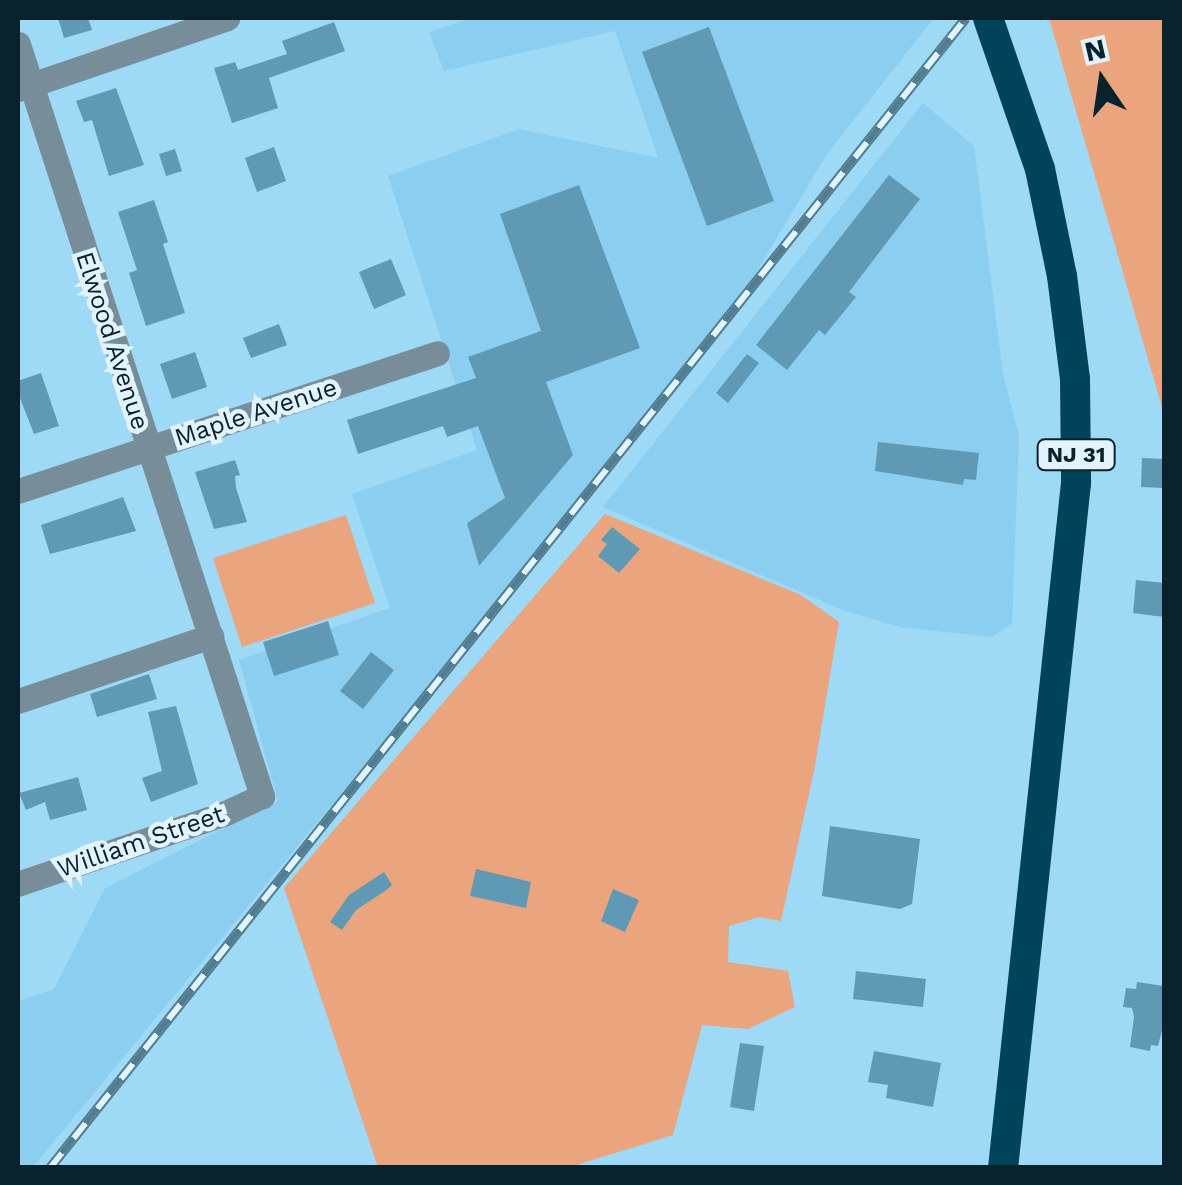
<!DOCTYPE html>
<html>
<head>
<meta charset="utf-8">
<style>
	body { margin:0 }
	#map { position:relative; width:1182px; height:1185px; overflow:hidden; background:#9ed9f5; font-family:"Work Sans",sans-serif }
	div>[style] { position:absolute }
	.built>* { inset:0; background:#8cceef }
	.green>* { inset:0; background:#eaa47e }
	.building>* { inset:0; background:#6099b4 }
	.minor>* { height:25px; margin:-12.5px; padding:0 12.5px; transform-origin:12.5px; border-radius:12.5px; background:#778e9a }
	.highway>* { height:30px; margin:-15px; padding:0 15px; transform-origin:15px; border-radius:15px; background:#00445c }
	.rail>* { height:10px; margin-top:-5px; transform-origin:0; background:repeating-linear-gradient(90deg,#e2f3fc 0 19px,#527c8f 0 38px); box-sizing:border-box; border-block:2px solid #527c8f }
	span { translate:-50% -50%; white-space:nowrap; text-align:center; line-height:1.15; -webkit-text-stroke:9px #e2f3fc; paint-order:stroke }
	.shield-label span { padding:2px 8px; background:#e2f3fc; border:2px solid; border-radius:8px; -webkit-text-stroke-width:0 }
	.shield-label { font-size:22px; color:#0a222d; font-weight:700 }
	.street-label { font-size:25px; color:#0a222d }
	.frame { position:absolute; inset:0; border:20px solid #0a222d; pointer-events:none }
	.north { position:absolute; left:1052px; top:30px; width:100px; height:100px; -webkit-text-stroke:8px #e2f3fc; paint-order:stroke; rotate:347deg; font-size:28px; font-weight:700; line-height:40px; text-align:center; color:#0a222d }
	.north::after { content:''; display:block; margin:auto; width:35px; height:45px; background:#0a222d; clip-path:polygon(50% 0,100% 100%,50% 72%,0 100%) }
</style>
</head>
<body>
<div id="map">
	<div class="built">
		<div style="clip-path:polygon(471px 18px,934px 18px,827px 154px,718px 336px,33px 1167px,18px 1167px,18px 1001px,54px 989px,105px 888px,278px 801px,239px 660px,390px 608px,352px 494px,477px 450px,388px 176px,519px 129px,658px 158px,615px 31px,444px 71px,429px 32px)"></div>
		<div style="clip-path:polygon(923px 103px,974px 146px,1003px 374px,1019px 436px,1012px 623px,992px 637px,900px 627px,845px 611px,603px 507px)"></div>
	</div>
	<div class="green">
		<div style="clip-path:polygon(1049px 18px,1164px 18px,1164px 414px)"></div>
		<div style="clip-path:polygon(605px 514px,801px 595px,839px 622px,814px 771px,781px 921px,760px 917px,729px 926px,728px 962px,788px 971px,795px 1007px,748px 1029px,702px 1025px,673px 1135px,570px 1167px,378px 1167px,284px 888px)"></div>
		<div style="clip-path:polygon(346px 515px,375px 603px,242px 647px,213px 558px)"></div>
	</div>
	<div class="building">
		<div style="clip-path:polygon(58px 18px,88px 18px,92px 30px,64px 38px)"></div>
		<div style="clip-path:polygon(334px 22px,345px 51px,269px 78px,278px 108px,232px 123px,214px 68px,235px 62px,238px 70px,287px 54px,282px 41px)"></div>
		<div style="clip-path:polygon(709px 27px,774px 201px,707px 226px,642px 52px)"></div>
		<div style="clip-path:polygon(116px 88px,144px 165px,109px 176px,92px 120px,84px 122px,76px 101px)"></div>
		<div style="clip-path:polygon(274px 147px,286px 181px,257px 192px,245px 158px)"></div>
		<div style="clip-path:polygon(175px 149px,182px 171px,166px 176px,159px 154px)"></div>
		<div style="clip-path:polygon(889px 175px,920px 199px,849px 292px,856px 297px,825px 335px,819px 330px,787px 370px,756px 345px)"></div>
		<div style="clip-path:polygon(579px 185px,640px 348px,546px 382px,573px 455px,479px 566px,467px 523px,505px 498px,478px 426px,447px 437px,443px 426px,358px 454px,347px 420px,476px 378px,468px 357px,541px 331px,500px 214px)"></div>
		<div style="clip-path:polygon(154px 200px,168px 242px,163px 244px,185px 313px,146px 326px,129px 273px,137px 270px,118px 212px)"></div>
		<div style="clip-path:polygon(391px 259px,406px 295px,374px 309px,359px 272px)"></div>
		<div style="clip-path:polygon(279px 324px,287px 345px,251px 358px,243px 338px)"></div>
		<div style="clip-path:polygon(195px 352px,207px 387px,172px 399px,160px 364px)"></div>
		<div style="clip-path:polygon(747px 354px,759px 363px,728px 403px,716px 393px)"></div>
		<div style="clip-path:polygon(41px 373px,59px 426px,34px 434px,18px 393px,18px 381px)"></div>
		<div style="clip-path:polygon(878px 442px,979px 453px,976px 480px,964px 479px,963px 485px,875px 471px)"></div>
		<div style="clip-path:polygon(1142px 458px,1164px 459px,1164px 488px,1141px 487px)"></div>
		<div style="clip-path:polygon(235px 460px,240px 475px,235px 476px,236px 488px,247px 522px,214px 529px,195px 472px)"></div>
		<div style="clip-path:polygon(123px 497px,136px 531px,50px 554px,41px 525px)"></div>
		<div style="clip-path:polygon(612px 527px,640px 549px,619px 573px,598px 556px,607px 544px,601px 540px)"></div>
		<div style="clip-path:polygon(1136px 580px,1164px 583px,1164px 617px,1133px 613px)"></div>
		<div style="clip-path:polygon(328px 621px,339px 655px,274px 676px,263px 642px)"></div>
		<div style="clip-path:polygon(371px 652px,394px 670px,363px 709px,340px 691px)"></div>
		<div style="clip-path:polygon(149px 674px,157px 699px,97px 717px,90px 694px)"></div>
		<div style="clip-path:polygon(176px 706px,198px 784px,151px 802px,142px 778px,162px 771px,148px 712px)"></div>
		<div style="clip-path:polygon(78px 777px,87px 810px,50px 820px,45px 802px,26px 810px,19px 793px)"></div>
		<div style="clip-path:polygon(830px 826px,920px 839px,912px 904px,900px 909px,822px 896px)"></div>
		<div style="clip-path:polygon(476px 869px,531px 882px,526px 908px,470px 896px)"></div>
		<div style="clip-path:polygon(384px 872px,392px 885px,385px 891px,356px 910px,342px 930px,330px 922px,349px 895px)"></div>
		<div style="clip-path:polygon(613px 889px,639px 900px,625px 932px,601px 921px)"></div>
		<div style="clip-path:polygon(856px 971px,926px 979px,923px 1007px,853px 999px)"></div>
		<div style="clip-path:polygon(1137px 982px,1164px 986px,1164px 1023px,1158px 1046px,1151px 1045px,1150px 1051px,1130px 1047px,1134px 1017px,1132px 1008px,1123px 1007px,1126px 988px,1136px 989px)"></div>
		<div style="clip-path:polygon(740px 1043px,764px 1046px,754px 1111px,730px 1107px)"></div>
		<div style="clip-path:polygon(874px 1051px,941px 1063px,933px 1107px,886px 1098px,888px 1085px,868px 1082px)"></div>
	</div>
	<div class="minor">
		<div style="left:18px;top:44px;width:791px;rotate:72.02deg"></div>
		<div style="left:262px;top:796px;width:40px;rotate:155deg"></div>
		<div style="left:226px;top:813px;width:220px;rotate:161.2deg"></div>
		<div style="left:19px;top:89px;width:220px;rotate:-18.8deg"></div>
		<div style="left:18px;top:491px;width:441px;rotate:-18.2deg"></div>
		<div style="left:18px;top:701px;width:204px;rotate:-18.6deg"></div>
	</div>
	<div class="highway">
		<div style="left:988px;top:18px;width:160px;rotate:71deg"></div>
		<div style="left:1040px;top:169px;width:109px;rotate:78.4deg"></div>
		<div style="left:1062px;top:276px;width:104px;rotate:82.8deg"></div>
		<div style="left:1075px;top:379px;width:104px;rotate:89.4deg"></div>
		<div style="left:1076px;top:483px;width:689px;rotate:96.08deg"></div>
	</div>
	<div class="rail">
		<div style="left:50px;top:1168px;width:1470px;rotate:-51.46deg"></div>
	</div>
	<div class="shield-label">
		<span style="left:1076px;top:455px">NJ 31</span>
	</div>
	<div class="street-label">
		<span style="left:112px;top:341px;rotate:72deg">Elwood Avenue</span>
		<span style="left:256px;top:413px;rotate:-18deg">Maple Avenue</span>
		<span style="left:141px;top:842px;rotate:-19deg">William Street</span>
	</div>
	<div class="frame"></div>
	<div class="north">N</div>
</div>
</body>
</html>
